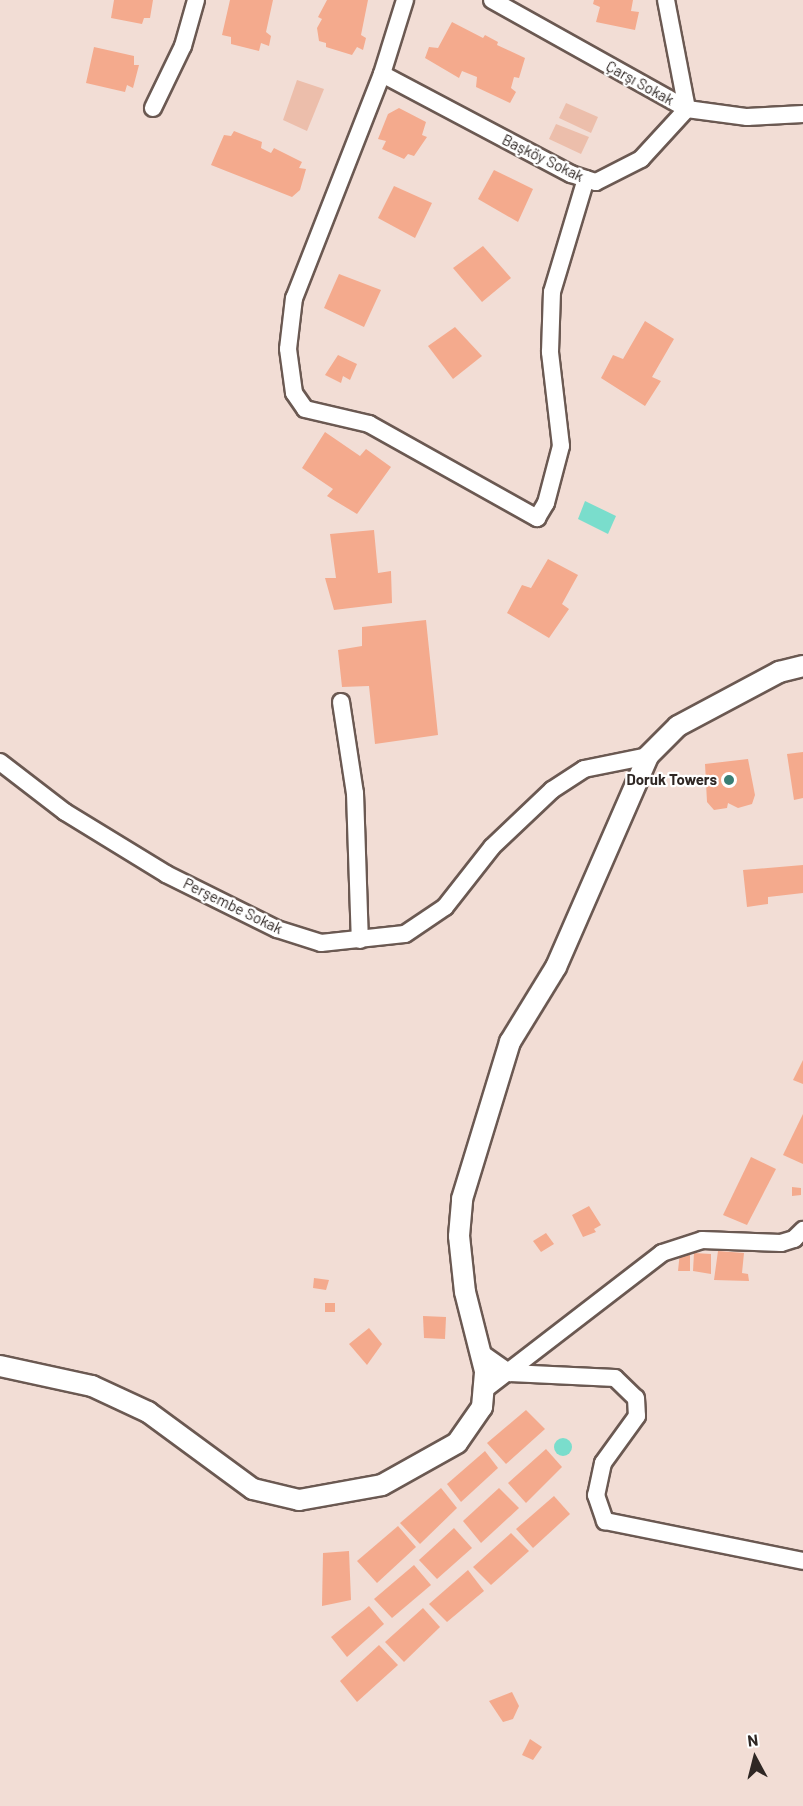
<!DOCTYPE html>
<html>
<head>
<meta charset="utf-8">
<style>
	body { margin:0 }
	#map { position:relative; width:803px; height:1806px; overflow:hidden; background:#f2ddd5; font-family:Barlow,sans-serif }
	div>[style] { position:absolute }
	.green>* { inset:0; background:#ecbeab }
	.water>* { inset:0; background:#7addcc }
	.round { border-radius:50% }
	.building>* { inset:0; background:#f4aa8d }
	.roads { filter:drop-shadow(2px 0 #6b5952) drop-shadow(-2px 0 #6b5952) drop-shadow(0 2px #6b5952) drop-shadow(0 -2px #6b5952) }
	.minor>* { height:16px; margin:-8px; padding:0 8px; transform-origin:8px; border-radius:8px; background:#fff }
	.tertiary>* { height:20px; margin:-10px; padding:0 10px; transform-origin:10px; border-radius:10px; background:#fff }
	.dots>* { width:16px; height:16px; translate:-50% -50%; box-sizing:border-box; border:3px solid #fff; border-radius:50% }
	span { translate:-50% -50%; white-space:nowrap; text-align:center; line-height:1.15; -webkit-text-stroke:4.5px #fff; paint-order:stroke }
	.street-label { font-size:15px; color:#2f2724 }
	.poi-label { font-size:15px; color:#2f2724; font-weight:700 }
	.right { translate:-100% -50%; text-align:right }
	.north { position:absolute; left:725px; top:1728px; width:60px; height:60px; -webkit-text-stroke:4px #fff; paint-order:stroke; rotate:353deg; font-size:16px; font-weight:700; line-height:24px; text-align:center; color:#2f2724 }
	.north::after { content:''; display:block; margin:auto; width:21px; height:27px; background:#2f2724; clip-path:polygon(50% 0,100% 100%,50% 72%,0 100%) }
</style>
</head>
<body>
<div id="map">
	<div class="green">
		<div style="clip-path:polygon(297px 80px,324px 89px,307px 131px,283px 120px)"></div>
		<div style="clip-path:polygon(566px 103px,598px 117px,591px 133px,559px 118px)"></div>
		<div style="clip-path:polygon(556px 124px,589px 137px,581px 154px,549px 139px)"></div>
	</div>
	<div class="water">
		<div style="clip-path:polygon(585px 501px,616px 516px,608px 534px,578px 519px)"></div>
		<div class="round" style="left:554px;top:1438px;width:18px;height:18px"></div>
	</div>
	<div class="building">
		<div style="clip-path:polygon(114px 0,153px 0,150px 18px,144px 18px,142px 24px,111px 18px)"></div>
		<div style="clip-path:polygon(230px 0,273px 0,266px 32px,271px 36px,269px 46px,261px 43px,259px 51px,231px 44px,231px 37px,222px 35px)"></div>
		<div style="clip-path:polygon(327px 0,368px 0,361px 35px,366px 38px,363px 50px,357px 47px,352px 55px,326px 47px,326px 43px,319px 41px,317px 28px,322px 19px,318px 17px)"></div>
		<div style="clip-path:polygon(594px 0,633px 0,631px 11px,639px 12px,635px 30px,596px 22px,600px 7px,593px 4px)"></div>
		<div style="clip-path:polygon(452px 22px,483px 38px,485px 35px,498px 42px,497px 45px,525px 58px,519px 78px,514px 77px,511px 88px,516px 92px,510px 103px,476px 87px,477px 77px,462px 71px,459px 78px,425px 58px,429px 47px,438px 48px)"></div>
		<div style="clip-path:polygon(94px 47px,134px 56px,134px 65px,139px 65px,133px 88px,127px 85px,125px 92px,86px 83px)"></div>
		<div style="clip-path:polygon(399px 108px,426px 122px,422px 135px,427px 137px,414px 156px,408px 154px,404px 159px,382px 149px,386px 141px,378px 139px,388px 114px)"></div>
		<div style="clip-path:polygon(234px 131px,262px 142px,261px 148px,271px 153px,274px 148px,302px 162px,299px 168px,306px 169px,300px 190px,292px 197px,211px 165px,224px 135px,231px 136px)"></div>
		<div style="clip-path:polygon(494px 170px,533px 189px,518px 222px,478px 199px)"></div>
		<div style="clip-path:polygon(394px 186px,432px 203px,415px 238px,378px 218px)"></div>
		<div style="clip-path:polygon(483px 246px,511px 278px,482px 302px,453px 268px)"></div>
		<div style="clip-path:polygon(339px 274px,381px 290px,364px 327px,324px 308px)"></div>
		<div style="clip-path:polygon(645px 321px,674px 339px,652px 377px,661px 381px,645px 406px,601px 378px,613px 355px,623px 359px)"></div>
		<div style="clip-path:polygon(455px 327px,482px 356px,453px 379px,428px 346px)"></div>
		<div style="clip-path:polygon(338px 355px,357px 364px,350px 380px,343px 376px,341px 383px,325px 375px)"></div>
		<div style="clip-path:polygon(325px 432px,360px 456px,366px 449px,391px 467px,357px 514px,327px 496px,333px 489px,302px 468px)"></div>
		<div style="clip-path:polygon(374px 530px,378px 573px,391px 571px,392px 603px,334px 610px,325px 578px,336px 578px,330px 534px)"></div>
		<div style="clip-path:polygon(548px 559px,578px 575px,562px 604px,569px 609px,549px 638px,507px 613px,522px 585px,531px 588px)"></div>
		<div style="clip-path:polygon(426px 620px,438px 735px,375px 744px,369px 686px,342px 687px,338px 650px,362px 646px,362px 627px)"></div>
		<div style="clip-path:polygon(803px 752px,803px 798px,794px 800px,787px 754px)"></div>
		<div style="clip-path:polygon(748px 759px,755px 795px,752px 804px,738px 808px,728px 803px,727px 808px,714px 810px,707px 802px,705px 764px)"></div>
		<div style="clip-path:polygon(803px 865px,803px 893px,768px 897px,768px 904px,747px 907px,743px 870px)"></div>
		<div style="clip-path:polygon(803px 1060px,803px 1084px,793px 1080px)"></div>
		<div style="clip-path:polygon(803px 1114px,803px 1164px,783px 1155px)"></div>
		<div style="clip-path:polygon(751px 1157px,776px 1169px,747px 1225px,723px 1215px)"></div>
		<div style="clip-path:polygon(792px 1187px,801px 1188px,801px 1195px,792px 1196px)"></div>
		<div style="clip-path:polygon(589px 1206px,601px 1225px,594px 1229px,596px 1232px,583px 1237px,572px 1215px)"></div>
		<div style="clip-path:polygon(546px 1233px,554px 1244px,541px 1252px,533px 1241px)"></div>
		<div style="clip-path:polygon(718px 1251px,744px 1253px,742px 1273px,748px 1274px,749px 1281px,714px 1280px)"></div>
		<div style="clip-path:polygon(680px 1252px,690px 1252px,690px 1271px,678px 1271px)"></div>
		<div style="clip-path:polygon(694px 1253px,711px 1254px,711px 1274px,693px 1271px)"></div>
		<div style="clip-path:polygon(314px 1278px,329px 1280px,326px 1290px,313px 1288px)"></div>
		<div style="clip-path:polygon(325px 1303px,335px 1303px,335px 1312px,325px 1312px)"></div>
		<div style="clip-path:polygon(423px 1316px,446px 1317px,445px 1339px,424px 1338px)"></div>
		<div style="clip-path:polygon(369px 1328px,382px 1344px,367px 1365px,349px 1344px)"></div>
		<div style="clip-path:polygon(526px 1410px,545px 1429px,506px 1464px,487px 1443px)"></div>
		<div style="clip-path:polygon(546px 1449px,562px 1467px,526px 1503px,508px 1483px)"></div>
		<div style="clip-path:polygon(485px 1451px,498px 1468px,461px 1502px,447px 1484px)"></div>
		<div style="clip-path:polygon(441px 1488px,457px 1508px,420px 1544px,400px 1523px)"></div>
		<div style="clip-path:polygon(499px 1488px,519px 1508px,481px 1543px,463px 1521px)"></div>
		<div style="clip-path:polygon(554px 1496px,570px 1514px,533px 1548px,516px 1529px)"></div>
		<div style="clip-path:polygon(398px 1526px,416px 1547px,377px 1583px,357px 1561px)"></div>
		<div style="clip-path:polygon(454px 1528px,472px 1548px,437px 1579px,419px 1560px)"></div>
		<div style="clip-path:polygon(511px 1533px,529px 1551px,491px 1585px,473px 1567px)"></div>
		<div style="clip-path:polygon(349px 1551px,351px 1600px,322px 1606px,323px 1553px)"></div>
		<div style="clip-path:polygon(414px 1565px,431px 1585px,392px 1618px,374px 1599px)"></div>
		<div style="clip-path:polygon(468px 1570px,484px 1591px,447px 1622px,429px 1604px)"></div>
		<div style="clip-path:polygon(369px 1606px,384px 1624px,347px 1657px,331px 1637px)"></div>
		<div style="clip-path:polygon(423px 1608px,440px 1627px,404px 1662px,385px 1642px)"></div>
		<div style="clip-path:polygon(379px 1645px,398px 1665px,357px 1702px,340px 1681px)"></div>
		<div style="clip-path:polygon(512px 1692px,519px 1706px,513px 1719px,503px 1722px,489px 1701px)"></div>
		<div style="clip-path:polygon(530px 1739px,542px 1747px,533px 1760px,522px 1755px)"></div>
	</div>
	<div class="roads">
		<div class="minor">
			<div style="left:405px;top:0;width:77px;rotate:107.3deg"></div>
			<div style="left:382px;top:74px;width:241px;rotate:111.4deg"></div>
			<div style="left:294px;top:298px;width:51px;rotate:96.7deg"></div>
			<div style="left:288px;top:349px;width:44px;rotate:82.2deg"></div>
			<div style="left:294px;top:393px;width:19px;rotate:55deg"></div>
			<div style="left:305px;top:409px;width:66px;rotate:13.2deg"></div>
			<div style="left:369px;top:424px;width:193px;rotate:29.2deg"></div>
			<div style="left:537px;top:518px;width:17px;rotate:-59deg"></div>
			<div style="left:546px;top:503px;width:59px;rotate:-75.3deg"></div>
			<div style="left:561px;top:446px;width:95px;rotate:-96.7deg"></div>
			<div style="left:550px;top:352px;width:60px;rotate:-88.1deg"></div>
			<div style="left:552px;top:292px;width:118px;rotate:-73.3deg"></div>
			<div style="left:492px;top:0;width:223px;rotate:29.2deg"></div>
			<div style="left:687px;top:109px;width:61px;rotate:7.6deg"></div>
			<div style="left:747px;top:117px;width:56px;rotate:-3.1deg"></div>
			<div style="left:382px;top:74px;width:214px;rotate:27.9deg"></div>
			<div style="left:571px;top:174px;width:26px;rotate:18deg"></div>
			<div style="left:596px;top:182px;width:51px;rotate:-27.1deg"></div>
			<div style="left:641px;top:159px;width:68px;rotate:-47.4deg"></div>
			<div style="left:687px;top:109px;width:111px;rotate:-100.9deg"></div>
			<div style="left:153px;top:108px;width:69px;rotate:-64.2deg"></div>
			<div style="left:183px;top:46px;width:48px;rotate:-74.2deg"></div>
			<div style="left:341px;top:702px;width:92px;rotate:81.3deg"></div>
			<div style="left:355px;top:793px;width:147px;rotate:88.1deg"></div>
			<div style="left:0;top:762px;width:82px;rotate:37.6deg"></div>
			<div style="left:65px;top:812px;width:119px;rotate:31.5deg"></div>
			<div style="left:166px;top:874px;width:124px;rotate:26.4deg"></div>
			<div style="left:277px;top:929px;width:46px;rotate:17.7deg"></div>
			<div style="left:321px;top:943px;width:84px;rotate:-6.1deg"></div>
			<div style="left:405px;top:934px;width:48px;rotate:-34deg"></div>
			<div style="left:445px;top:907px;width:76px;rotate:-51.9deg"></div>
			<div style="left:492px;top:847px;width:83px;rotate:-43.5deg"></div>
			<div style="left:552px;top:790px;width:38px;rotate:-33deg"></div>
			<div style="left:584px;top:769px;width:65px;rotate:-11.5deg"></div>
			<div style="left:480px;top:1352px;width:37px;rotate:35deg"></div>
			<div style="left:510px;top:1373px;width:105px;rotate:2.7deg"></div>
			<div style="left:615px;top:1378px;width:29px;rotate:44deg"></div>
			<div style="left:636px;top:1398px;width:18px;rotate:87deg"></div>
			<div style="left:637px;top:1416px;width:58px;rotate:125.9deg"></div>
			<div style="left:603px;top:1463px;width:33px;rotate:102deg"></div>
			<div style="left:596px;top:1495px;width:28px;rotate:71deg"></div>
			<div style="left:605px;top:1521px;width:202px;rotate:11.4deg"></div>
			<div style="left:483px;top:1391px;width:226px;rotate:-37.6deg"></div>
			<div style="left:662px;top:1253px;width:42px;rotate:-18deg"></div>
			<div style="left:702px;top:1240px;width:79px;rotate:2.2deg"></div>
			<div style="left:781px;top:1243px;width:14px;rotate:-17deg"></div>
			<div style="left:794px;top:1239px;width:13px;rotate:-45deg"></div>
		</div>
		<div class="tertiary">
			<div style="left:0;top:1366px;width:94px;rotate:12.3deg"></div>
			<div style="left:92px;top:1386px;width:62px;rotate:24.9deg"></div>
			<div style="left:148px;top:1412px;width:130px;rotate:36.3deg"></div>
			<div style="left:253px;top:1489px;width:47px;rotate:13.4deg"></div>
			<div style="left:299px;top:1500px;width:84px;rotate:-10.2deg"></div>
			<div style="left:382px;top:1485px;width:86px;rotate:-29.2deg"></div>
			<div style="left:457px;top:1443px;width:44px;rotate:-55.2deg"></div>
			<div style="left:482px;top:1407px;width:36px;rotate:-85deg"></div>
			<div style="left:485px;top:1371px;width:81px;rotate:-104.2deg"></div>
			<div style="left:465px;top:1292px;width:56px;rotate:-96.1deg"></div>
			<div style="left:459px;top:1236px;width:37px;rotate:-85deg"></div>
			<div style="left:462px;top:1199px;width:164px;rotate:-73deg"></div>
			<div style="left:510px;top:1042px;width:88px;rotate:-58.5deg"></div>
			<div style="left:556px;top:967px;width:230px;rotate:-66.4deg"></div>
			<div style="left:648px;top:756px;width:42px;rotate:-45deg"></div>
			<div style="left:678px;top:726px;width:115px;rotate:-28.1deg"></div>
			<div style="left:779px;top:672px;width:25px;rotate:-14deg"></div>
		</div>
	</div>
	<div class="dots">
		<div style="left:729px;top:780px;background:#397e74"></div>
	</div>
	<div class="street-label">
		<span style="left:640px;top:83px;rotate:29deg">Çarşı Sokak</span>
		<span style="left:543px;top:158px;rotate:26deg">Başköy Sokak</span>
		<span style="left:233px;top:906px;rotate:26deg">Perşembe Sokak</span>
	</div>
	<div class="poi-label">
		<span class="right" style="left:717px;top:780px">Doruk Towers</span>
	</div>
	<div class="north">N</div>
</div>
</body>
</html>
